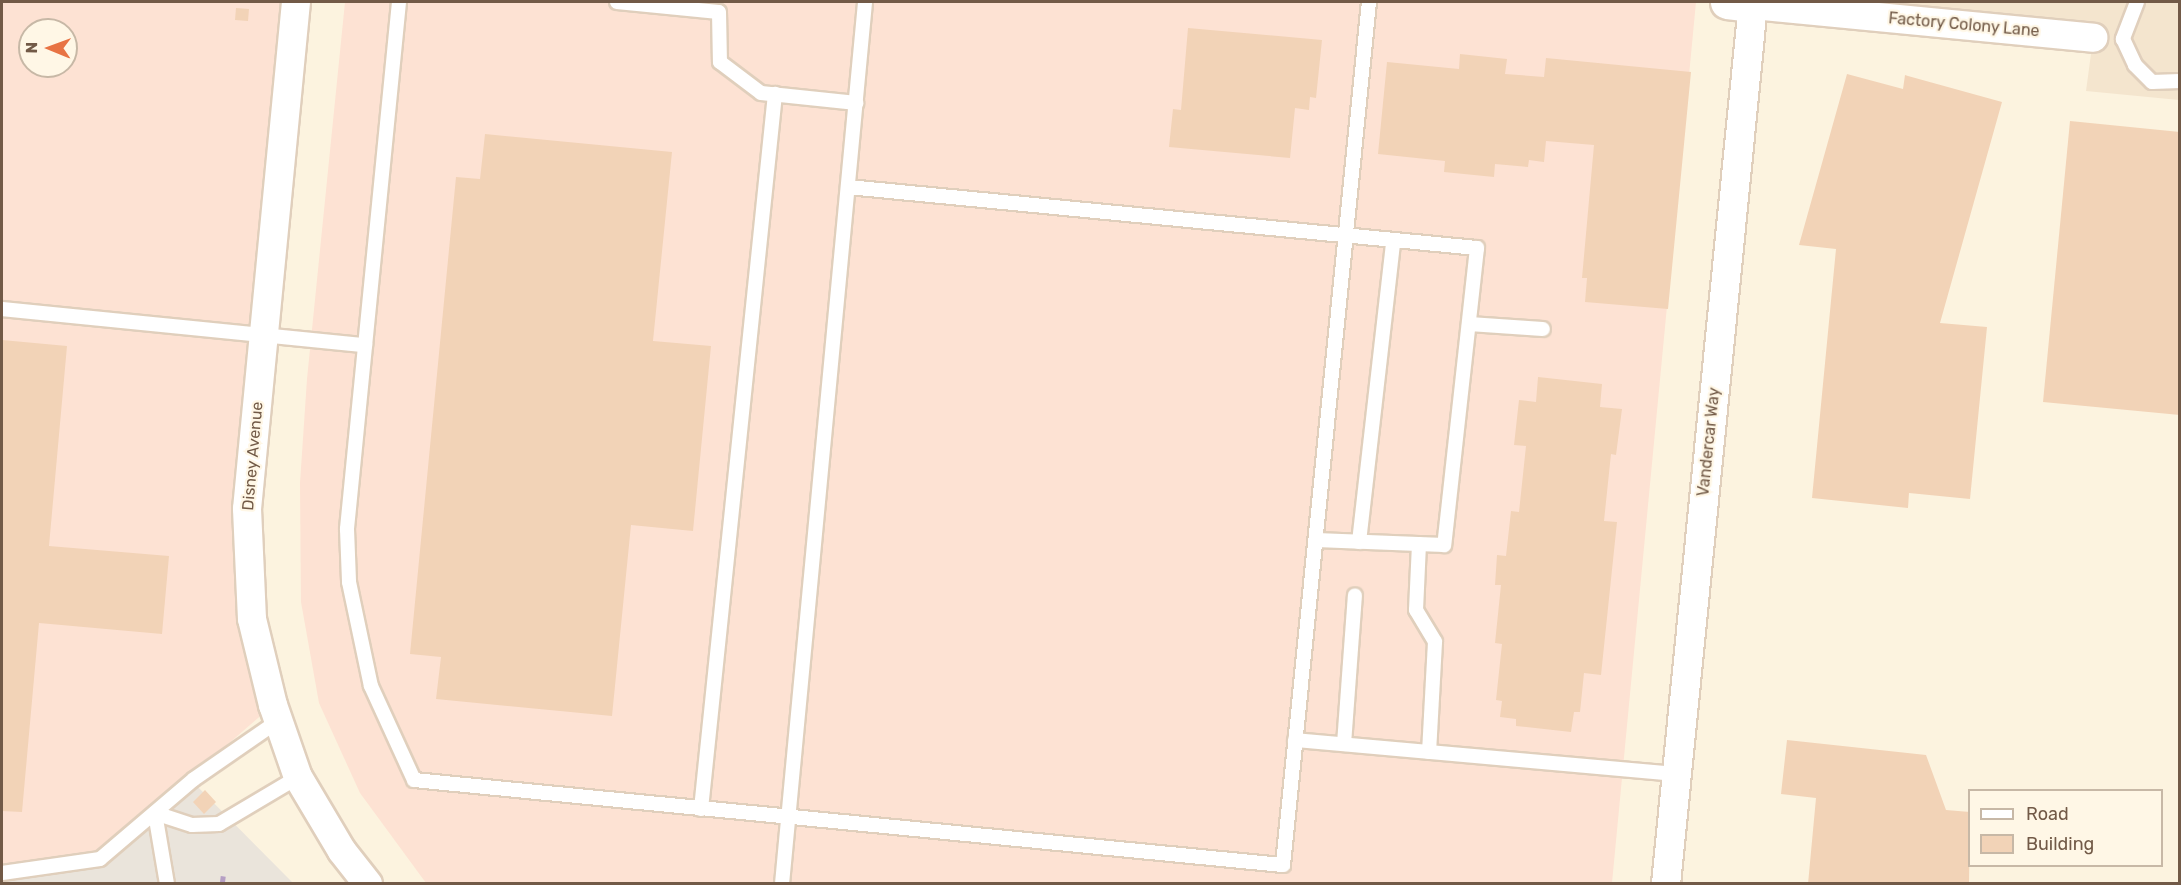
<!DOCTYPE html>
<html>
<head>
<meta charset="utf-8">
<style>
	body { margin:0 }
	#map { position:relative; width:2181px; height:885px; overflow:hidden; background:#fcf3df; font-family:Rubik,sans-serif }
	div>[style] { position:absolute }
	.residential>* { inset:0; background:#f4e5ce }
	.commercial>* { inset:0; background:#fde2d3 }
	.industrial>* { inset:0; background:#eae4db }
	.building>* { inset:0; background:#f2d3b7 }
	.roads { filter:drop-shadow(2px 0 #e0cfbc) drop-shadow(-2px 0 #e0cfbc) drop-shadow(0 2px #e0cfbc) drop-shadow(0 -2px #e0cfbc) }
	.service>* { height:14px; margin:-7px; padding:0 7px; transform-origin:7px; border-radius:7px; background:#fff }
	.minor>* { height:28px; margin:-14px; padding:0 14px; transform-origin:14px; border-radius:14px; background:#fff }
	.tertiary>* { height:33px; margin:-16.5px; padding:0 16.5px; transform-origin:16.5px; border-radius:16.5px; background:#fff }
	.rail>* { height:4.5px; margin-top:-2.25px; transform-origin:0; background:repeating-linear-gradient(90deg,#b69fc4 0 9px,transparent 0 15px) }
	span { translate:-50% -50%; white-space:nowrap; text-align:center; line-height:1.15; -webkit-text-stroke:4.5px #fff7e6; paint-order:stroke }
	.street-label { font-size:16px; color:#725a47 }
	.frame { position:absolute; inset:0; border:3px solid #725a47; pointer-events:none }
	.legend { position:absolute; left:1968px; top:789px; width:195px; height:78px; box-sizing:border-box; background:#fff7e6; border:2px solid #c7b8a6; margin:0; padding:8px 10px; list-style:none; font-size:18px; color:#725a47 }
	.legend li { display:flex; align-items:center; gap:12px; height:30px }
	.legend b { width:30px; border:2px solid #c7b8a6 }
	.north { position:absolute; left:18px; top:18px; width:60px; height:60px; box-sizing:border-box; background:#fff7e6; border:2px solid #c7b8a6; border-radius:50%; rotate:271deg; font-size:16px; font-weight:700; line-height:24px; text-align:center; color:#725a47 }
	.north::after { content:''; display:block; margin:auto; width:21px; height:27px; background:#e87343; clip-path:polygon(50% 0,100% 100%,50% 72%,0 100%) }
</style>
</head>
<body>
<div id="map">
	<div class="residential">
		<div style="clip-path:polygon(1753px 2px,2179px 2px,2179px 100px,2086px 91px,2093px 39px)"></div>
	</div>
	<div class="commercial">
		<div style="clip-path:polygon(evenodd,2px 2px,296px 2px,247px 509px,273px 705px,99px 856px,2px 871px,2px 2px,30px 30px,66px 30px,66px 66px,30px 66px,30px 30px)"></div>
		<div style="clip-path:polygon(345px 2px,1696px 2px,1612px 883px,426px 883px,360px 793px,319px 703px,301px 602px,300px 483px,307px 379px)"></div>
	</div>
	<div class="industrial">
		<div style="clip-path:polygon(189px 778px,293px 883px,2px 884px,2px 871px,99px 856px)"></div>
	</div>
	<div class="building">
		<div style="clip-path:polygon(236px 8px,249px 9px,248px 21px,235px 20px)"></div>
		<div style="clip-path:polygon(1188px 28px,1322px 40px,1316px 98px,1310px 97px,1309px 110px,1295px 108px,1290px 158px,1169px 147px,1173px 109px,1181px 110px)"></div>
		<div style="clip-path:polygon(1460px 54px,1507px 59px,1505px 74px,1544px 77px,1546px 58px,1691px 72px,1668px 309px,1585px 302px,1587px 278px,1582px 278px,1594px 145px,1546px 141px,1544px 162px,1529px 160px,1528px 167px,1495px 164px,1494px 177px,1444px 172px,1445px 161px,1378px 154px,1387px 62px,1459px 69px)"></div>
		<div style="clip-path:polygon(1847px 74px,1903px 89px,1905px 75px,1908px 76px,2002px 102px,1940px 323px,1987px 327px,1970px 499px,1909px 493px,1908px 508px,1812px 498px,1836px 249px,1799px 245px)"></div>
		<div style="clip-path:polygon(2070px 121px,2180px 132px,2180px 415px,2043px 402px)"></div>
		<div style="clip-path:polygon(485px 134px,672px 152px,653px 341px,711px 346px,693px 531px,631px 525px,612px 716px,436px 699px,441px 657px,410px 654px,456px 177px,480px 179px)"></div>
		<div style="clip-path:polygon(2px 340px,67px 346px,49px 546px,169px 556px,162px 634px,39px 623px,22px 812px,2px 811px)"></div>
		<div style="clip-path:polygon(1538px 377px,1602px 384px,1600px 407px,1622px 409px,1616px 455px,1611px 454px,1604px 521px,1617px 522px,1601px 675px,1584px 673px,1580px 712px,1574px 712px,1571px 732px,1516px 726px,1516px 719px,1500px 717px,1502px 701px,1496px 700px,1502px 644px,1495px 643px,1501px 585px,1495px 585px,1497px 555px,1506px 556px,1511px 511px,1519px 512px,1526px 446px,1514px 445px,1519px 400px,1536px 402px)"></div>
		<div style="clip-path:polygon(1787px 740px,1926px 755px,1946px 810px,1970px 812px,1969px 884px,1808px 884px,1816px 798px,1781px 794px)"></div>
		<div style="clip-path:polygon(205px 790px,216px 802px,204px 814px,193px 802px)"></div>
	</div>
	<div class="roads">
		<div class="service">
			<div style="left:399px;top:2px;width:530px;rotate:95.64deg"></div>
			<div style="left:347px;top:529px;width:53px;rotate:87.8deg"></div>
			<div style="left:349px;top:582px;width:106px;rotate:78.1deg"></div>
			<div style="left:371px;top:686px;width:103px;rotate:65.4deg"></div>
			<div style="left:414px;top:780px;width:873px;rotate:5.59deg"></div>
			<div style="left:1283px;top:865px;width:867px;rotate:-84.31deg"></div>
			<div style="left:617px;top:2px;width:102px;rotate:5.6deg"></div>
			<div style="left:719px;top:12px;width:50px;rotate:88.9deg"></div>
			<div style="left:720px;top:62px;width:51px;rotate:37.1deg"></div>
			<div style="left:761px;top:93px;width:96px;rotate:6deg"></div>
			<div style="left:2137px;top:2px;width:40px;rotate:111deg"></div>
			<div style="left:2123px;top:39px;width:29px;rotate:65deg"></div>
			<div style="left:2135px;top:65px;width:24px;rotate:45deg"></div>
			<div style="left:2152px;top:82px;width:28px;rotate:-2deg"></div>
			<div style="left:848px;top:187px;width:632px;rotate:5.54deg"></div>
			<div style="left:1477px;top:248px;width:299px;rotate:96.3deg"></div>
			<div style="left:1444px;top:545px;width:128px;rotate:-177.8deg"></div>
			<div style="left:2px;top:309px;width:365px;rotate:5.7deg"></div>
			<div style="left:1469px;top:324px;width:74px;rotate:3.9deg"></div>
			<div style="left:1359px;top:542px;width:302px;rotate:-83.5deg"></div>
			<div style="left:1419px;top:544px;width:66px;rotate:92.6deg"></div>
			<div style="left:1416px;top:610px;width:37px;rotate:59deg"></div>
			<div style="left:1435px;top:642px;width:110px;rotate:93.1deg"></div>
			<div style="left:1295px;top:740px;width:384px;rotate:5.1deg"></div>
			<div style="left:1344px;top:744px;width:149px;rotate:-85.8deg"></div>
			<div style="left:701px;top:809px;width:719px;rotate:-84.09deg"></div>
			<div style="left:155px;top:813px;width:39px;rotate:18deg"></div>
			<div style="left:192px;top:825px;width:27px;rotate:-2deg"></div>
			<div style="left:219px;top:824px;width:92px;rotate:-30.7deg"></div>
			<div style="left:155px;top:813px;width:72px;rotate:80.4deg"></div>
			<div style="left:2px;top:873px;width:99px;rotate:-8.1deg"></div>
			<div style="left:100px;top:859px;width:123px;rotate:-40.4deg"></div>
			<div style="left:194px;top:779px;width:102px;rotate:-34.6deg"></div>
			<div style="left:782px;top:884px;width:886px;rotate:-84.62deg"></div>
		</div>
		<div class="minor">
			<div style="left:296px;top:2px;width:509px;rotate:95.52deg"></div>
			<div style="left:247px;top:509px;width:110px;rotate:87.4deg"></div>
			<div style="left:252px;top:619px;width:89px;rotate:76.3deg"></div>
			<div style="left:273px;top:705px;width:76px;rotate:70.9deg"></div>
			<div style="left:298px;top:777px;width:86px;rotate:59.3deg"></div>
			<div style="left:342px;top:851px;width:42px;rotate:51.8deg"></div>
			<div style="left:1666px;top:884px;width:883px;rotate:-84.35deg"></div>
			<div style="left:1753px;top:5px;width:342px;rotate:5.5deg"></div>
		</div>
		<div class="tertiary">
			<div style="left:1727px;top:2px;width:26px;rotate:7deg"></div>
			<div style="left:1753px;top:5px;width:3px;rotate:-90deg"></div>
		</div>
	</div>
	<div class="rail">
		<div style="left:222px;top:884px;width:8px;rotate:-83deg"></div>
	</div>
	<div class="street-label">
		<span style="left:1964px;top:25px;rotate:5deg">Factory Colony Lane</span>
		<span style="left:1709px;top:442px;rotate:-84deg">Vandercar Way</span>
		<span style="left:253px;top:456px;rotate:-85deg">Disney Avenue</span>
	</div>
	<div class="frame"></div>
	<ul class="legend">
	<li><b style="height:8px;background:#fff"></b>Road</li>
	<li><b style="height:16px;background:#f2d3b7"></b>Building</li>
	</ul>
	<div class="north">N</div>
</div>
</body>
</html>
